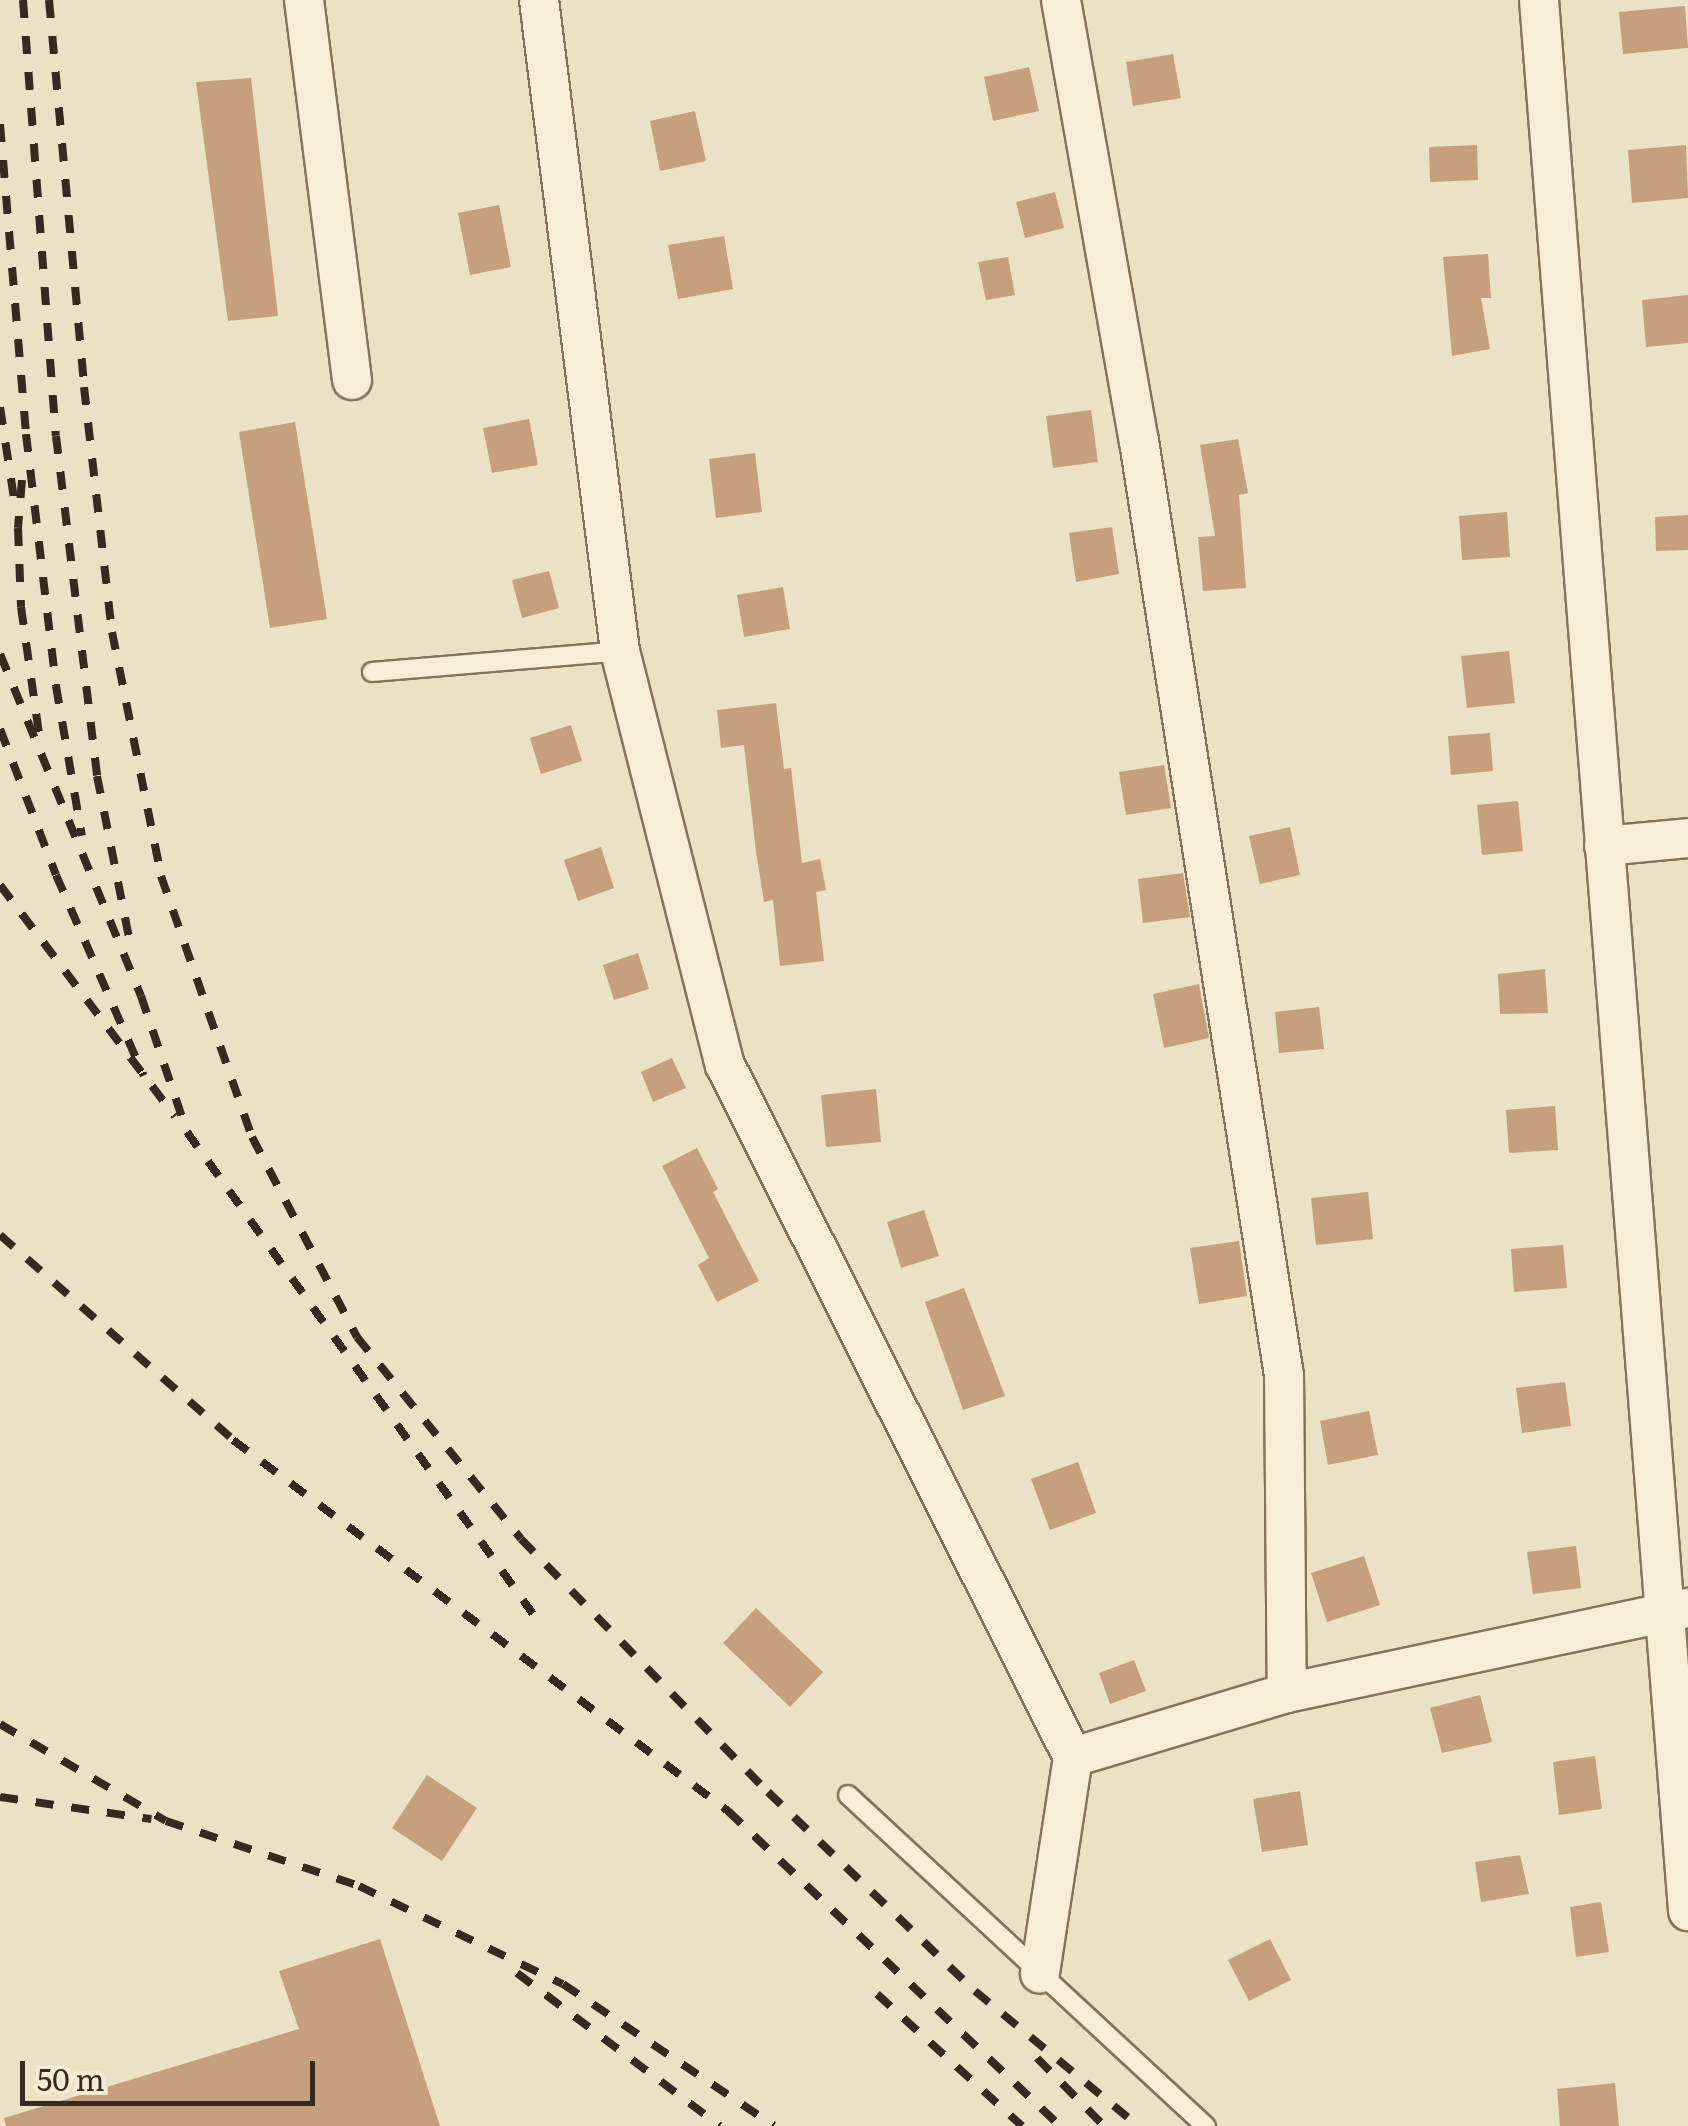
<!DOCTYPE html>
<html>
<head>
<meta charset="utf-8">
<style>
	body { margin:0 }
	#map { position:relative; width:1688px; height:2126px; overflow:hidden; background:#ebe1c4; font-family:Literata,serif }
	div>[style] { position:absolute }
	.building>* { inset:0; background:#c69f7c }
	.roads { filter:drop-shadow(2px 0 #84735c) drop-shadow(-2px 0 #84735c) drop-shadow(0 2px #84735c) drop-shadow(0 -2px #84735c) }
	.service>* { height:18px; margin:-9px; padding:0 9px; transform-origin:9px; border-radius:9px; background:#f6eed6 }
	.minor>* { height:38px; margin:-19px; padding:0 19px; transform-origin:19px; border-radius:19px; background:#f6eed6 }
	.rail>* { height:8px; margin-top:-4px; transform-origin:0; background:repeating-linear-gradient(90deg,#352a1f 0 18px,transparent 0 36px) }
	span { translate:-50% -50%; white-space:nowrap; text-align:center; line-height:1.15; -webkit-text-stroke:9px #f3ebd3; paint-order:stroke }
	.scale { position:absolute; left:20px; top:2061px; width:295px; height:45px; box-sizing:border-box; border:5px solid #352a1f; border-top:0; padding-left:12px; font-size:30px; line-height:35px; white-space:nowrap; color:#352a1f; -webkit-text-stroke:8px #f3ebd3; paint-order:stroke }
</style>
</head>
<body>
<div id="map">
	<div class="building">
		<div style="clip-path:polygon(1685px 6px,1688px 48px,1623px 54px,1619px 12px)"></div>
		<div style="clip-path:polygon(1173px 54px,1181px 98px,1133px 106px,1126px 62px)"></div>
		<div style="clip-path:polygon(1029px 67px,1039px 111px,993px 121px,984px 77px)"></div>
		<div style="clip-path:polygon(251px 78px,278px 316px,228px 321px,196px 82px)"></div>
		<div style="clip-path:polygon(695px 111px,706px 161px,660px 171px,650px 121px)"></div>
		<div style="clip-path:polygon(1477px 145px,1478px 180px,1430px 182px,1429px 147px)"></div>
		<div style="clip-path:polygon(1686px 145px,1688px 198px,1632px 203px,1628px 150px)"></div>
		<div style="clip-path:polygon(1055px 192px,1064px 228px,1025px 238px,1016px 202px)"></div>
		<div style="clip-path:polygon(499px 205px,511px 267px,470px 275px,458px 213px)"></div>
		<div style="clip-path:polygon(724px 236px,733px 289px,678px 299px,668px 245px)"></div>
		<div style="clip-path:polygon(1488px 254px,1491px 298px,1481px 298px,1490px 349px,1452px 356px,1443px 257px)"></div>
		<div style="clip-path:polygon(1008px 257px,1015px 295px,986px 300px,978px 262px)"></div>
		<div style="clip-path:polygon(1688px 295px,1688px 343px,1646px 347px,1642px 300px)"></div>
		<div style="clip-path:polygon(1091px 410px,1098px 462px,1053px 468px,1046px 416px)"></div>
		<div style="clip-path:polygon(529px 419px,538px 465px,492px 473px,483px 428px)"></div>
		<div style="clip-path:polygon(295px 422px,327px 619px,270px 628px,239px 432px)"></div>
		<div style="clip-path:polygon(1238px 439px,1248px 493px,1239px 495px,1246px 588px,1203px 591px,1198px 537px,1215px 536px,1200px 445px)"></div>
		<div style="clip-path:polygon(755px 453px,762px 512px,716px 518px,709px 459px)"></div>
		<div style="clip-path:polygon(1507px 512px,1510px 557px,1462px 560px,1459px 516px)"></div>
		<div style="clip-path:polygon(1688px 515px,1688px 550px,1656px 551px,1655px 517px)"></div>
		<div style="clip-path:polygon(1112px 527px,1119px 574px,1076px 582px,1069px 533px)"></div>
		<div style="clip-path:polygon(549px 571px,559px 608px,522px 618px,512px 580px)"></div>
		<div style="clip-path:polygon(783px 587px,790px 629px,744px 637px,737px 595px)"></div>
		<div style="clip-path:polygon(1509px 651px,1515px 703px,1467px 708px,1461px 656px)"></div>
		<div style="clip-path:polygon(776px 703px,784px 769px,791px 768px,802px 863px,820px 859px,826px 890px,816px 892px,824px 961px,780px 966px,773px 900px,764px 902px,756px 852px,744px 745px,721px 748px,717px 710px)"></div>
		<div style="clip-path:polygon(571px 725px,582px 761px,541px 774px,530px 738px)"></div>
		<div style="clip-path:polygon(1490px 733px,1493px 771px,1451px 775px,1448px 736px)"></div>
		<div style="clip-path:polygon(1164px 765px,1171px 808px,1126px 815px,1119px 772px)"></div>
		<div style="clip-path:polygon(1518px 801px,1523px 851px,1482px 855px,1477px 805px)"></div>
		<div style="clip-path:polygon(1290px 827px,1300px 875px,1260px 884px,1249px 836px)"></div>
		<div style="clip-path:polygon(601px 847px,614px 888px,578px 901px,564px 860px)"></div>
		<div style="clip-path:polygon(1183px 873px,1190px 917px,1143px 923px,1138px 879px)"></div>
		<div style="clip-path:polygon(638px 953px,649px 989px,614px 1000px,603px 965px)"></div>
		<div style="clip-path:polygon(1545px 969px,1548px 1013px,1500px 1014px,1498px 974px)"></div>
		<div style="clip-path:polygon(1199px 984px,1209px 1038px,1164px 1048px,1153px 994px)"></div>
		<div style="clip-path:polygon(1319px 1007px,1324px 1049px,1279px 1053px,1275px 1012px)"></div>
		<div style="clip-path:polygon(672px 1058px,686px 1088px,653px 1102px,641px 1072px)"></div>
		<div style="clip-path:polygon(876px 1089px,881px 1142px,826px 1147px,821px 1095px)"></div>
		<div style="clip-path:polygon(1555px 1106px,1558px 1150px,1509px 1153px,1506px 1110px)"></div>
		<div style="clip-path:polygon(697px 1148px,718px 1189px,713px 1192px,759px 1281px,717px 1302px,698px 1265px,709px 1258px,662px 1166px)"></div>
		<div style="clip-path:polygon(1368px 1192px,1373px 1239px,1316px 1245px,1311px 1198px)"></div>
		<div style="clip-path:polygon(924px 1210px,939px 1256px,901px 1268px,887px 1222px)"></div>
		<div style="clip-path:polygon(1239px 1241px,1247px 1296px,1199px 1304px,1190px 1248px)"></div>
		<div style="clip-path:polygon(1563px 1245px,1567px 1288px,1514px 1292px,1511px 1249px)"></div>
		<div style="clip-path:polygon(964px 1288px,1005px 1396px,963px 1410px,925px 1302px)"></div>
		<div style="clip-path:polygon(1565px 1382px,1571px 1426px,1522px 1433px,1516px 1388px)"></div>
		<div style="clip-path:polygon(1369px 1411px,1378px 1455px,1328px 1465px,1320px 1421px)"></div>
		<div style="clip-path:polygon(1078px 1462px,1096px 1513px,1050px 1530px,1031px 1479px)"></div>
		<div style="clip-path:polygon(1576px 1546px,1581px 1588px,1533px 1594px,1527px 1552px)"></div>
		<div style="clip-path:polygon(1364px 1556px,1380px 1605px,1327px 1622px,1311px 1573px)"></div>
		<div style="clip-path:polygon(756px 1608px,823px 1672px,790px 1707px,723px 1643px)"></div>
		<div style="clip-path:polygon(1134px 1660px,1146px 1691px,1110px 1704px,1099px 1673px)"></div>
		<div style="clip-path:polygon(1480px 1695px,1492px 1742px,1442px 1753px,1430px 1708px)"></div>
		<div style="clip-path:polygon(1595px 1756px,1602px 1809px,1559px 1815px,1553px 1762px)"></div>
		<div style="clip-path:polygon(427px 1775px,477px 1808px,442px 1861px,392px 1828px)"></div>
		<div style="clip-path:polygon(1300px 1791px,1308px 1845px,1262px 1852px,1253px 1799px)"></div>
		<div style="clip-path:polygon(1520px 1855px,1529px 1894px,1481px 1902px,1475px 1862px)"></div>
		<div style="clip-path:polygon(1601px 1902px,1609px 1952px,1576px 1957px,1570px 1907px)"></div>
		<div style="clip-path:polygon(380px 1939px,440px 2126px,6px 2126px,4px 2118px,299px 2029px,279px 1971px)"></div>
		<div style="clip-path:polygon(1270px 1939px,1291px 1980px,1249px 2001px,1228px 1960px)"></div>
		<div style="clip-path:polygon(1615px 2083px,1619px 2126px,1560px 2126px,1557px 2089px)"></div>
	</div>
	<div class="roads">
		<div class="service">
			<div style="left:372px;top:672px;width:249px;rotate:-4.8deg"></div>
			<div style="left:848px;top:1795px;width:488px;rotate:42.8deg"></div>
		</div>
		<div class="minor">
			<div style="left:304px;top:0;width:383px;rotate:82.8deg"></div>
			<div style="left:539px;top:0;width:656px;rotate:82.91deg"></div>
			<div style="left:620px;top:651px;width:427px;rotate:75.8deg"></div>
			<div style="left:725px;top:1065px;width:775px;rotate:63.3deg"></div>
			<div style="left:1073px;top:1757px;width:219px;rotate:98.7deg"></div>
			<div style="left:1061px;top:0;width:448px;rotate:80deg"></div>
			<div style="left:1139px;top:441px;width:945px;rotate:81.18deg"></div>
			<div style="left:1284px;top:1375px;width:318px;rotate:89.5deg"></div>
			<div style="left:1539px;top:0;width:1917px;rotate:85.54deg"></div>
			<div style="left:1604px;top:846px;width:84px;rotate:-5.4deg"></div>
			<div style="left:1073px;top:1757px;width:223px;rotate:-16.7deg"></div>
			<div style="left:1287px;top:1693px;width:410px;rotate:-12deg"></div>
		</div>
	</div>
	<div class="rail">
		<div style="left:23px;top:0;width:437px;rotate:85.7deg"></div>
		<div style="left:56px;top:436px;width:342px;rotate:83.1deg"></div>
		<div style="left:97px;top:776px;width:179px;rotate:78.8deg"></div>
		<div style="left:49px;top:0;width:389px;rotate:84.8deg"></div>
		<div style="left:84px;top:387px;width:247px;rotate:83.5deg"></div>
		<div style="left:112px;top:632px;width:249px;rotate:78.6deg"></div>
		<div style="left:161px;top:876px;width:276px;rotate:70.8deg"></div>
		<div style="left:252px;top:1137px;width:226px;rotate:62.3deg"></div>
		<div style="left:357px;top:1337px;width:260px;rotate:50.9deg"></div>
		<div style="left:521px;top:1539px;width:354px;rotate:45.7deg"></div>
		<div style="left:768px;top:1792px;width:287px;rotate:43.9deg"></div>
		<div style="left:975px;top:1991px;width:212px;rotate:39.6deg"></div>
		<div style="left:0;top:124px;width:311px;rotate:85.2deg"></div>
		<div style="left:26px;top:434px;width:254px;rotate:83.2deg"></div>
		<div style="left:56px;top:686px;width:152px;rotate:80.2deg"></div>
		<div style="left:0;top:407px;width:93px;rotate:81.3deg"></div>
		<div style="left:22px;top:480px;width:48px;rotate:94.8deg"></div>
		<div style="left:18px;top:528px;width:79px;rotate:87.8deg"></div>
		<div style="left:21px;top:607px;width:127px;rotate:81.9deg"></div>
		<div style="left:0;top:654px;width:370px;rotate:67.6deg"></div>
		<div style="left:141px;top:996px;width:144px;rotate:71.3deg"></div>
		<div style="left:187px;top:1132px;width:593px;rotate:54.33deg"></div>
		<div style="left:0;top:729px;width:156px;rotate:69deg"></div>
		<div style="left:56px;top:875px;width:219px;rotate:66.4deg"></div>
		<div style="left:0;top:885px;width:290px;rotate:52.9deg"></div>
		<div style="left:0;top:1235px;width:310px;rotate:41.3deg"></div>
		<div style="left:233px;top:1440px;width:619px;rotate:36.85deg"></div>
		<div style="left:728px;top:1811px;width:458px;rotate:43.5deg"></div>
		<div style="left:0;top:1724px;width:192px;rotate:30.3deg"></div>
		<div style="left:166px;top:1821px;width:204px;rotate:18.6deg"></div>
		<div style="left:359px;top:1886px;width:226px;rotate:25.7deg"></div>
		<div style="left:563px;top:1984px;width:254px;rotate:33.9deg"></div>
		<div style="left:0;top:1797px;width:153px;rotate:8.3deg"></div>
		<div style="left:517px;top:1973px;width:254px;rotate:37deg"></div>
		<div style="left:877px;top:1994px;width:196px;rotate:42.3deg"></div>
		<div style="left:1037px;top:2058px;width:95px;rotate:45.4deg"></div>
	</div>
	<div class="scale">50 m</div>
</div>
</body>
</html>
